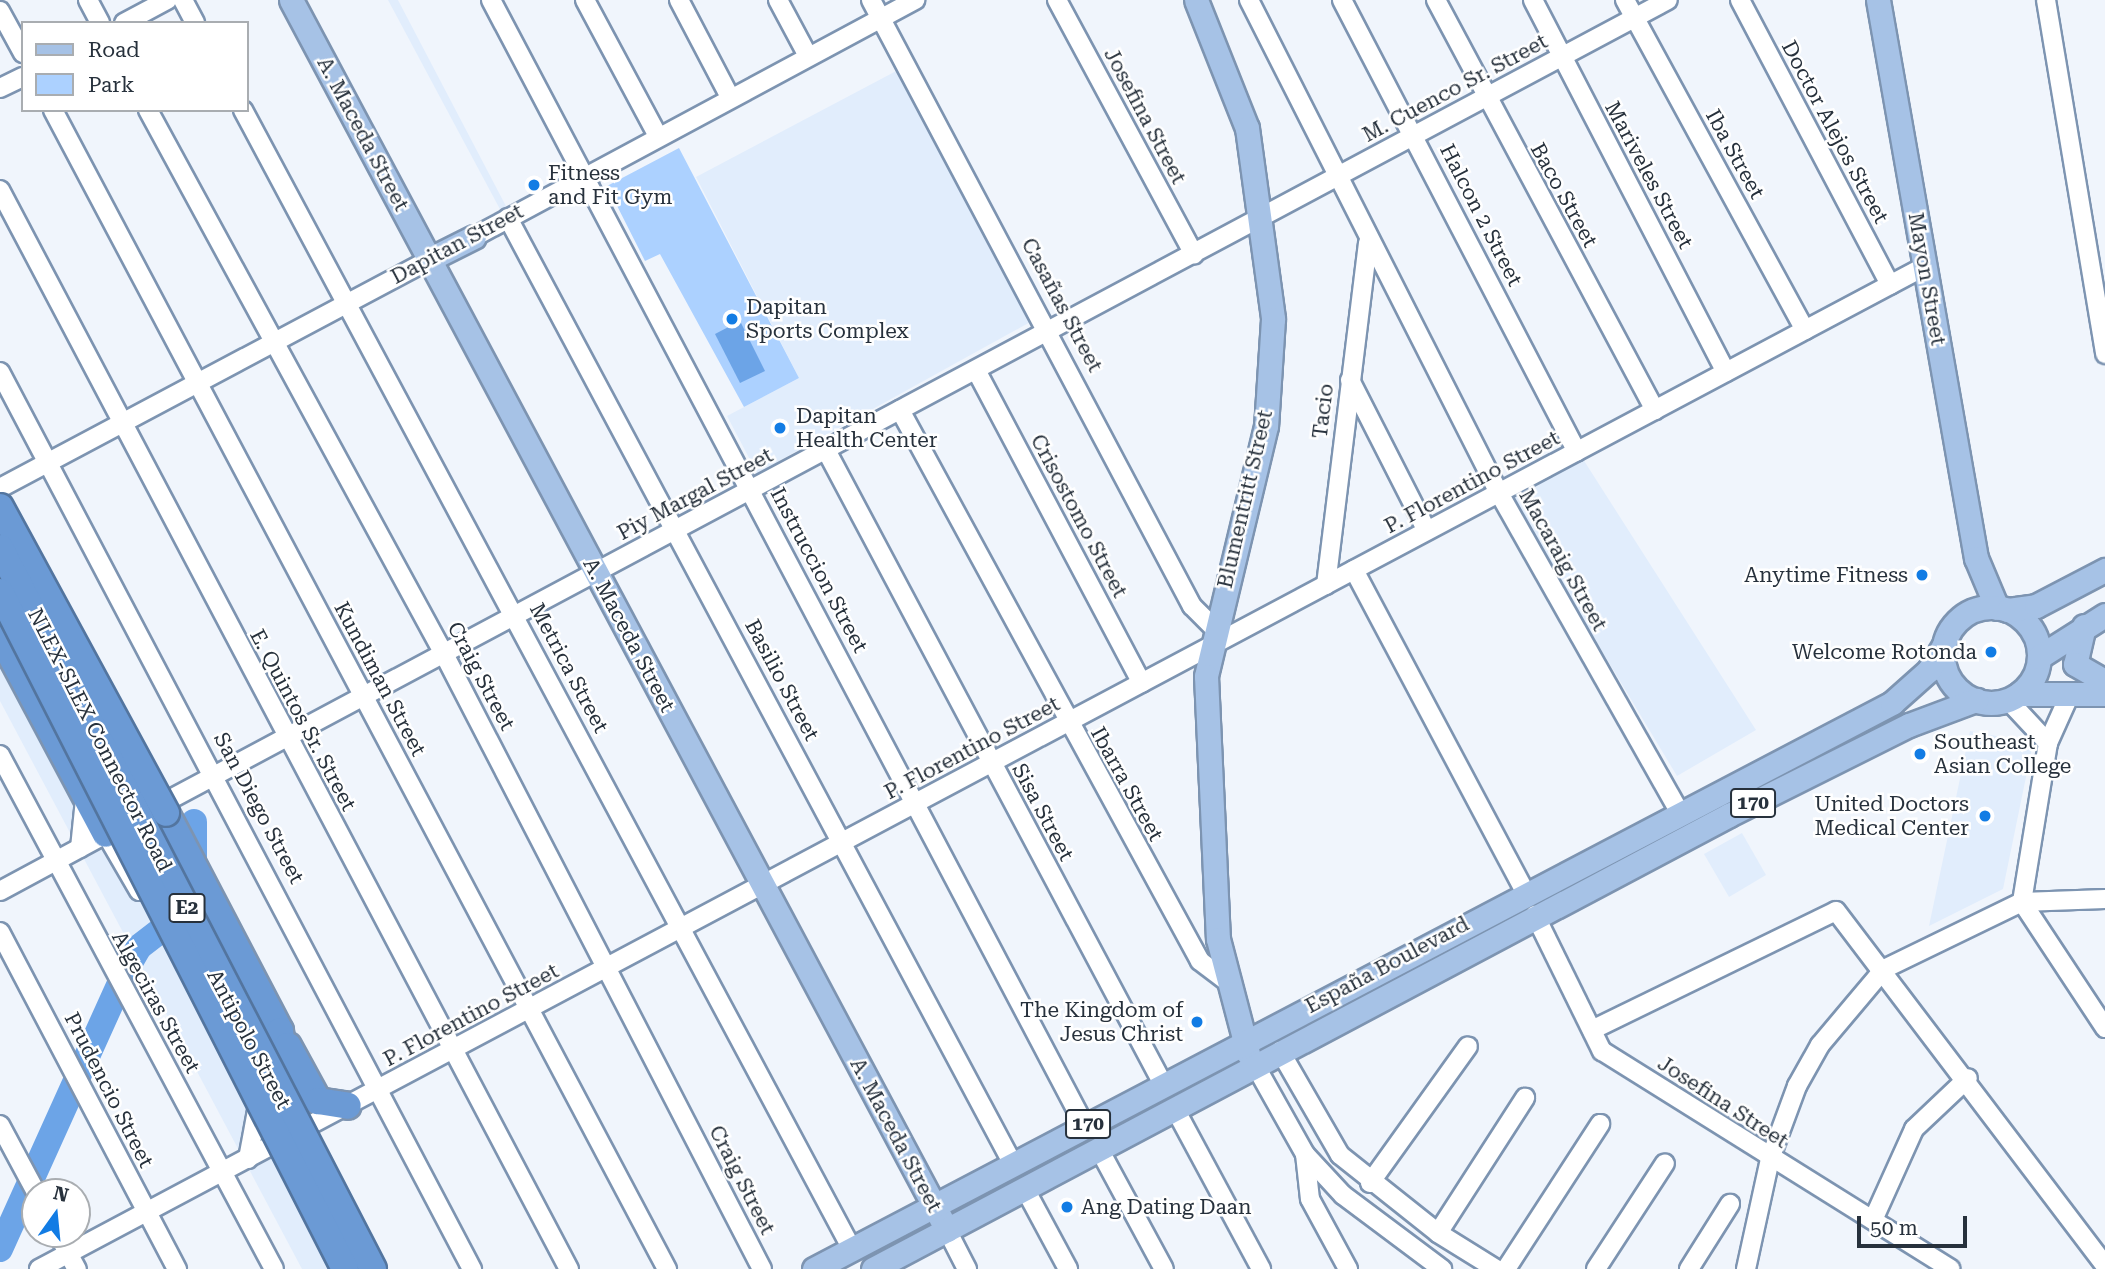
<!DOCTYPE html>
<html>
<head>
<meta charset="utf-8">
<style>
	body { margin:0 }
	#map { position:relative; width:2105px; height:1269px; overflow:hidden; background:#f0f5fc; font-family:"Roboto Serif",serif }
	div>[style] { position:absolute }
	.built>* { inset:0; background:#e1edfc }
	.green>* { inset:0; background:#acd1ff }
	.water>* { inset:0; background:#6ca4e7 }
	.river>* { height:26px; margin:-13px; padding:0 13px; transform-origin:13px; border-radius:13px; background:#6ca4e7 }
	.roads { filter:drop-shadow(2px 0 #7d94b1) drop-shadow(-2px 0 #7d94b1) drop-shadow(0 2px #7d94b1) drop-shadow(0 -2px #7d94b1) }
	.minor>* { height:18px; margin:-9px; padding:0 9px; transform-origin:9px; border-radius:9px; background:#fff }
	.major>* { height:23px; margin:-11.5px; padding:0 11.5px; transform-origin:11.5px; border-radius:11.5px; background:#a6c2e6 }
	.major>.ring { margin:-11.5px; padding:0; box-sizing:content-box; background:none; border:23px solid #a6c2e6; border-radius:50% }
	.highway>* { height:26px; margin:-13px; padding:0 13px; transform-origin:13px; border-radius:13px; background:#6b9ad5 }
	.bridges { filter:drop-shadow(2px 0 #53759f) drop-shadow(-2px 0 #53759f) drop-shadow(0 2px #53759f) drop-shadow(0 -2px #53759f) }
	.highway-bridge>* { height:26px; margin:-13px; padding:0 13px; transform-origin:13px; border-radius:13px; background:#6b9ad5 }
	.dots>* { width:19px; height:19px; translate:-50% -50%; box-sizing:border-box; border:4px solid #fff; border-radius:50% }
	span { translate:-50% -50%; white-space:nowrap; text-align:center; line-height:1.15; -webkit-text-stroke:5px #fff; paint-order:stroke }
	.shield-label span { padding:2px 5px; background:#fff; border:2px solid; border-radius:5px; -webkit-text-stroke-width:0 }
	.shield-label { font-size:19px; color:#27313c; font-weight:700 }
	.street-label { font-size:21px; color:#27313c }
	.poi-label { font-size:21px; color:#27313c }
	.left { translate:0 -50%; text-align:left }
	.right { translate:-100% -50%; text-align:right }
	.legend { position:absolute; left:21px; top:21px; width:228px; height:91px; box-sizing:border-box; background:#fff; border:2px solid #a9adb1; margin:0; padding:9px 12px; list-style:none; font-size:21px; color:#27313c }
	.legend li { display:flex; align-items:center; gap:14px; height:35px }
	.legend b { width:35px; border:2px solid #a9adb1 }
	.north { position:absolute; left:21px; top:1178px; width:70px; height:70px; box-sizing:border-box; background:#fff; border:2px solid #a9adb1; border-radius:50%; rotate:15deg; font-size:19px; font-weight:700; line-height:28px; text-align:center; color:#27313c }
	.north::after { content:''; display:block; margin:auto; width:24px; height:32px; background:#127ce4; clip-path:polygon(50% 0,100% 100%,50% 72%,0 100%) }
	.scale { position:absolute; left:1857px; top:1216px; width:110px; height:32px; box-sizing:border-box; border:4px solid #27313c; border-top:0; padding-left:9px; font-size:21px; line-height:24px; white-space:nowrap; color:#27313c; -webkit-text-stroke:5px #fff; paint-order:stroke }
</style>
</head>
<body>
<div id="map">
	<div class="built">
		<div style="clip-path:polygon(388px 0,398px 0,508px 210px,502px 213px)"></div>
		<div style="clip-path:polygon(900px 69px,1034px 320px,757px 473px,727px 416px,799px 378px,696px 177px)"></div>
		<div style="clip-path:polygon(1581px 456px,1756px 730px,1677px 776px,1507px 493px)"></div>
		<div style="clip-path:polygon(0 632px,339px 1269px,302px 1269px,0 701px)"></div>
		<div style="clip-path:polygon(1970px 731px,2033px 743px,2003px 889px,1929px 926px)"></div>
		<div style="clip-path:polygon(1742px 833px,1766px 875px,1729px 897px,1704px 854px)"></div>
	</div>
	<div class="green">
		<div style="clip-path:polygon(679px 148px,799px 378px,744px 407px,660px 254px,645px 261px,607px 186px)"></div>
	</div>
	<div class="water">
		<div style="clip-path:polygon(740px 321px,765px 371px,740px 383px,715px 334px)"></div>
	</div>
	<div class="river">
		<div style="left:194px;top:822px;width:51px;rotate:90deg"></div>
		<div style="left:0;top:1249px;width:311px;rotate:-65.7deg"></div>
		<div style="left:128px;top:966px;width:22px;rotate:-60deg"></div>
		<div style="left:139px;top:947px;width:61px;rotate:-37.6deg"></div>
	</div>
	<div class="roads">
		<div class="minor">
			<div style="left:88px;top:0;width:26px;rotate:62deg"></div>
			<div style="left:183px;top:0;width:26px;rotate:62deg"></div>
			<div style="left:491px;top:0;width:1273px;rotate:62.19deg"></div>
			<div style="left:585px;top:0;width:154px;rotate:61.8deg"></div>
			<div style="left:679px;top:0;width:110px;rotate:62.3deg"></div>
			<div style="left:778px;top:0;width:64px;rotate:61.8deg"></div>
			<div style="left:871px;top:0;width:686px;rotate:62.09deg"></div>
			<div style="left:1192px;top:606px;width:31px;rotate:45deg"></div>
			<div style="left:1057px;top:0;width:289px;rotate:61.7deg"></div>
			<div style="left:1249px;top:0;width:553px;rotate:63.11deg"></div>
			<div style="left:1499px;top:493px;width:365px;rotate:60.5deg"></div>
			<div style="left:1342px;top:0;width:509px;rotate:62.53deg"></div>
			<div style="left:1436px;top:0;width:465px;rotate:61.9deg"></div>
			<div style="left:1533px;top:0;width:419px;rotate:62.6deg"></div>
			<div style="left:1625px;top:0;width:376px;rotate:61.4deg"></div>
			<div style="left:1740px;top:0;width:322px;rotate:62.2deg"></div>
			<div style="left:2046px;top:0;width:359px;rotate:80.5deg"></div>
			<div style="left:0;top:11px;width:48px;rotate:61.3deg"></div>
			<div style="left:124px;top:23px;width:49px;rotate:-28.1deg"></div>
			<div style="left:0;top:88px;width:25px;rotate:-26deg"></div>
			<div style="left:53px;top:110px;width:1312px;rotate:62.09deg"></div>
			<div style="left:148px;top:110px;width:619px;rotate:61.45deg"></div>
			<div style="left:444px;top:654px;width:692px;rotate:62.66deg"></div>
			<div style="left:243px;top:110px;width:1292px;rotate:61.87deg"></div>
			<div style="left:0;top:190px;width:1220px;rotate:62.2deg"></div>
			<div style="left:508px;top:218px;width:1072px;rotate:61.91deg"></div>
			<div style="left:474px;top:237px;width:501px;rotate:-28.25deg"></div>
			<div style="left:976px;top:370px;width:354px;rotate:62.1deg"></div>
			<div style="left:0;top:372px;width:1014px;rotate:62.25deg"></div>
			<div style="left:1350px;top:380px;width:169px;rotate:63deg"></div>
			<div style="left:900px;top:410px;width:627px;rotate:61.43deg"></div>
			<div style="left:1200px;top:961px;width:35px;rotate:37deg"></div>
			<div style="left:826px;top:450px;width:718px;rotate:62.01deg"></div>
			<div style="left:0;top:488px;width:487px;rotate:-28deg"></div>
			<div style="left:1354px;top:570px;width:365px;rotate:62deg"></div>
			<div style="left:1326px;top:585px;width:345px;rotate:-83deg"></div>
			<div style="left:2070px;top:694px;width:54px;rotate:114.2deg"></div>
			<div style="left:2048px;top:743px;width:161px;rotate:99.3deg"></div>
			<div style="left:2022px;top:902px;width:151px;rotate:56.6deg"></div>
			<div style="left:2008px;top:700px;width:59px;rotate:47.1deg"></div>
			<div style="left:0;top:755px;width:582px;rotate:61.94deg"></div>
			<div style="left:152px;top:809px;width:1718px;rotate:-28.09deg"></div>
			<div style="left:106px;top:834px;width:66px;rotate:59.9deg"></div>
			<div style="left:80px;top:848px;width:48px;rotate:-84.1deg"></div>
			<div style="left:0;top:891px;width:131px;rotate:-28.3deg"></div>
			<div style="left:1535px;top:915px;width:152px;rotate:63.8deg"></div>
			<div style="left:1602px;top:1051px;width:411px;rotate:32deg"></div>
			<div style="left:0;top:932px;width:381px;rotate:62.3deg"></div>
			<div style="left:1592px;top:1030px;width:271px;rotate:-26deg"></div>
			<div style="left:1836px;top:911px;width:445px;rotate:52.8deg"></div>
			<div style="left:1280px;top:1051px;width:120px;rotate:60deg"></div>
			<div style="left:1340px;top:1155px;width:125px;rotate:38.5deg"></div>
			<div style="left:1438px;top:1233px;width:68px;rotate:31.8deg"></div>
			<div style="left:1255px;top:1065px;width:102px;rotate:60.7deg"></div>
			<div style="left:1305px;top:1154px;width:56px;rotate:47.2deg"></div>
			<div style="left:1343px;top:1195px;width:124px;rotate:36.8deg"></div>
			<div style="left:1175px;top:1109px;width:182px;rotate:61.7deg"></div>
			<div style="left:0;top:1125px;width:76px;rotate:61.8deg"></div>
			<div style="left:1099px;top:1149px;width:136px;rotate:61.6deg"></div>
			<div style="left:1305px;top:1154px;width:45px;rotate:83.7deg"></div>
			<div style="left:1310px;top:1199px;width:80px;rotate:61.5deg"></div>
			<div style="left:248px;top:1159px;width:55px;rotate:-79.5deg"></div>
			<div style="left:1370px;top:1183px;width:168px;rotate:-54.4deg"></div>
			<div style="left:1025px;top:1189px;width:91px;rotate:61.7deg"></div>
			<div style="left:1873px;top:1220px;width:100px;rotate:-65.7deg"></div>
			<div style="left:1914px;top:1129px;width:74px;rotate:-43.4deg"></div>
			<div style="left:947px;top:1230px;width:44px;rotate:62.9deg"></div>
			<div style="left:1438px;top:1233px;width:161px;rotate:-57.2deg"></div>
			<div style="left:58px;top:1234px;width:40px;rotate:62deg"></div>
			<div style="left:39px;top:1269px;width:2136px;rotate:-28deg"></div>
			<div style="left:1506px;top:1269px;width:173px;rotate:-57deg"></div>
			<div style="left:1596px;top:1269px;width:126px;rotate:-56.9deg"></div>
			<div style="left:1689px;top:1269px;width:77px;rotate:-57.8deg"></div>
			<div style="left:1746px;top:1269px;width:113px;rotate:-77.7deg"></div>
			<div style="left:1770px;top:1159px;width:78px;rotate:-69.7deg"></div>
			<div style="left:1797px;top:1086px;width:47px;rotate:-60.7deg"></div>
			<div style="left:1820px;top:1045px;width:99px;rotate:-49.9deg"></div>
			<div style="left:1884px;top:969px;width:153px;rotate:-25.9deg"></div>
			<div style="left:2022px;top:902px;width:83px;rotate:-2.1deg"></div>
		</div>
		<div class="major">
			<div style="left:291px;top:0;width:1394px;rotate:61.93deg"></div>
			<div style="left:1196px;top:0;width:138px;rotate:68.3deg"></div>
			<div style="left:1247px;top:128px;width:193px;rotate:82.2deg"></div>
			<div style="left:1273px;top:319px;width:107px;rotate:93.7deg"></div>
			<div style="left:1266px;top:426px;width:257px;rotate:103.5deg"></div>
			<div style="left:1206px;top:676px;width:263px;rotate:87.4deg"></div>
			<div style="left:1218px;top:939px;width:118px;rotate:75.3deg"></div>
			<div style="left:1878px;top:0;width:567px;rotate:80.04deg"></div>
			<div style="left:1976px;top:558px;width:54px;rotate:67.2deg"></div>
			<div style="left:430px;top:259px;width:49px;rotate:-26.6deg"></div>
			<div class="ring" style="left:1943px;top:607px;width:73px;height:73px"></div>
			<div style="left:2008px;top:610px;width:28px;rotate:-8deg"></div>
			<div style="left:2036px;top:606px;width:78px;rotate:-27.6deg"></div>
			<div style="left:2084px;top:626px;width:39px;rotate:103deg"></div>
			<div style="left:2075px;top:664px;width:34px;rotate:30deg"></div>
			<div style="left:2039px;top:657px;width:78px;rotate:-32.5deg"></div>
			<div style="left:2019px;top:694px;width:86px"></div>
			<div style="left:814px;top:1269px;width:1218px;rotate:-27.7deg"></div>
			<div style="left:1892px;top:703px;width:50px;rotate:-41.7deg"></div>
			<div style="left:1929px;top:670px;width:29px;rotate:-59deg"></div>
			<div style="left:873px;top:1269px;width:969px;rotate:-27.94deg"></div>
			<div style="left:1729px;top:815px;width:201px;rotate:-26.6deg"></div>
			<div style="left:1909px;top:725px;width:72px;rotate:-20.5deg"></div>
		</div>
		<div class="highway">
			<div style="left:0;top:635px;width:225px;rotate:62deg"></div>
			<div style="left:166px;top:813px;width:246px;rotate:62.4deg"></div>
			<div style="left:280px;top:1031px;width:77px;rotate:81.8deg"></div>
			<div style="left:288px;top:1046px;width:63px;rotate:61.4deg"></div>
			<div style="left:318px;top:1101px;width:30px;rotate:9deg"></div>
		</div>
	</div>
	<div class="bridges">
		<div class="highway-bridge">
			<div style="left:0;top:507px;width:348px;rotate:61.5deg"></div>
			<div style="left:0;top:548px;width:812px;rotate:62.65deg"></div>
			<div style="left:0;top:592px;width:760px;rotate:63deg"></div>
		</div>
	</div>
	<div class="dots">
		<div style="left:534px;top:185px;background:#127ce4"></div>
		<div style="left:732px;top:319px;background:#127ce4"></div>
		<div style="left:780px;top:428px;background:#127ce4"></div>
		<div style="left:1922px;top:575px;background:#127ce4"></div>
		<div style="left:1991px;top:652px;background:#127ce4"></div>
		<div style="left:1920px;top:754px;background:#127ce4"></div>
		<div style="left:1985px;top:816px;background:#127ce4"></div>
		<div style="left:1197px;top:1022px;background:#127ce4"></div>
		<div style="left:1067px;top:1207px;background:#127ce4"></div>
	</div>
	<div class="shield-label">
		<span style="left:1753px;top:803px">170</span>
		<span style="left:187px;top:908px">E2</span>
		<span style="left:1088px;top:1124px">170</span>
	</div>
	<div class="street-label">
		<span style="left:1455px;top:88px;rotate:-28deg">M. Cuenco Sr. Street</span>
		<span style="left:1145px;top:116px;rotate:62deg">Josefina Street</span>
		<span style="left:1835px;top:132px;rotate:62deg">Doctor Alejos Street</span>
		<span style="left:363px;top:134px;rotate:62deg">A. Maceda Street</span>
		<span style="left:1735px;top:154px;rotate:61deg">Iba Street</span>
		<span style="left:1649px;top:175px;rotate:62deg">Mariveles Street</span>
		<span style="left:1564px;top:195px;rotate:61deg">Baco Street</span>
		<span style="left:1481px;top:215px;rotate:63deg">Halcon 2 Street</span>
		<span style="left:457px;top:244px;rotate:-28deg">Dapitan Street</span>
		<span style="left:1927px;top:279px;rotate:80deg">Mayon Street</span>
		<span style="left:1062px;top:305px;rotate:62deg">Casañas Street</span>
		<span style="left:1323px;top:411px;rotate:-83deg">Tacio</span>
		<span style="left:1472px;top:482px;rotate:-28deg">P. Florentino Street</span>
		<span style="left:695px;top:494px;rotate:-28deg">Piy Margal Street</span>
		<span style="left:1245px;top:499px;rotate:-77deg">Blumentritt Street</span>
		<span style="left:1079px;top:516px;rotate:62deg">Crisostomo Street</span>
		<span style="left:1563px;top:560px;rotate:61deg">Macaraig Street</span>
		<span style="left:819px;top:570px;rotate:62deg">Instruccion Street</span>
		<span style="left:629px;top:635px;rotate:62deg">A. Maceda Street</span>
		<span style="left:569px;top:668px;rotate:62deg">Metrica Street</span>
		<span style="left:481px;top:676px;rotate:62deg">Craig Street</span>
		<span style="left:380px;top:679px;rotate:62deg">Kundiman Street</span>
		<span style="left:782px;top:680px;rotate:62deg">Basilio Street</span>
		<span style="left:303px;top:720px;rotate:62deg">E. Quintos Sr. Street</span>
		<span style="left:100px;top:740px;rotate:63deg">NLEX-SLEX Connector Road</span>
		<span style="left:972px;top:748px;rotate:-28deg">P. Florentino Street</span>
		<span style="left:1127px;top:784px;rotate:61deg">Ibarra Street</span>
		<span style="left:259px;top:808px;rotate:62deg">San Diego Street</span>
		<span style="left:1043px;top:812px;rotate:62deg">Sisa Street</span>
		<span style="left:1387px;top:965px;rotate:-28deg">España Boulevard</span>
		<span style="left:156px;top:1002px;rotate:61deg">Algeciras Street</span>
		<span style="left:471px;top:1015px;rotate:-28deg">P. Florentino Street</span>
		<span style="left:249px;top:1039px;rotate:62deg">Antipolo Street</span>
		<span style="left:109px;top:1090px;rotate:63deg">Prudencio Street</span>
		<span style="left:1723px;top:1102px;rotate:33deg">Josefina Street</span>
		<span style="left:896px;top:1135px;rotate:62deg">A. Maceda Street</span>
		<span style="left:742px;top:1180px;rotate:63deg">Craig Street</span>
	</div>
	<div class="poi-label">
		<span class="left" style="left:548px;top:185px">Fitness<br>and Fit Gym</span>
		<span class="left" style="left:746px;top:319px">Dapitan<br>Sports Complex</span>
		<span class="left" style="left:796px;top:428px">Dapitan<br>Health Center</span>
		<span class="right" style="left:1908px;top:575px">Anytime Fitness</span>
		<span class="right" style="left:1977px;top:652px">Welcome Rotonda</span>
		<span class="left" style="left:1934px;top:754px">Southeast<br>Asian College</span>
		<span class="right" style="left:1969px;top:816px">United Doctors<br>Medical Center</span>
		<span class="right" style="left:1183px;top:1022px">The Kingdom of<br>Jesus Christ</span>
		<span class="left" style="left:1081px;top:1207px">Ang Dating Daan</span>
	</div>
	<ul class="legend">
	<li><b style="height:9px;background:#a6c2e6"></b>Road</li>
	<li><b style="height:19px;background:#acd1ff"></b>Park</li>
	</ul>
	<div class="north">N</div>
	<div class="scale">50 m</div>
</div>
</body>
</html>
